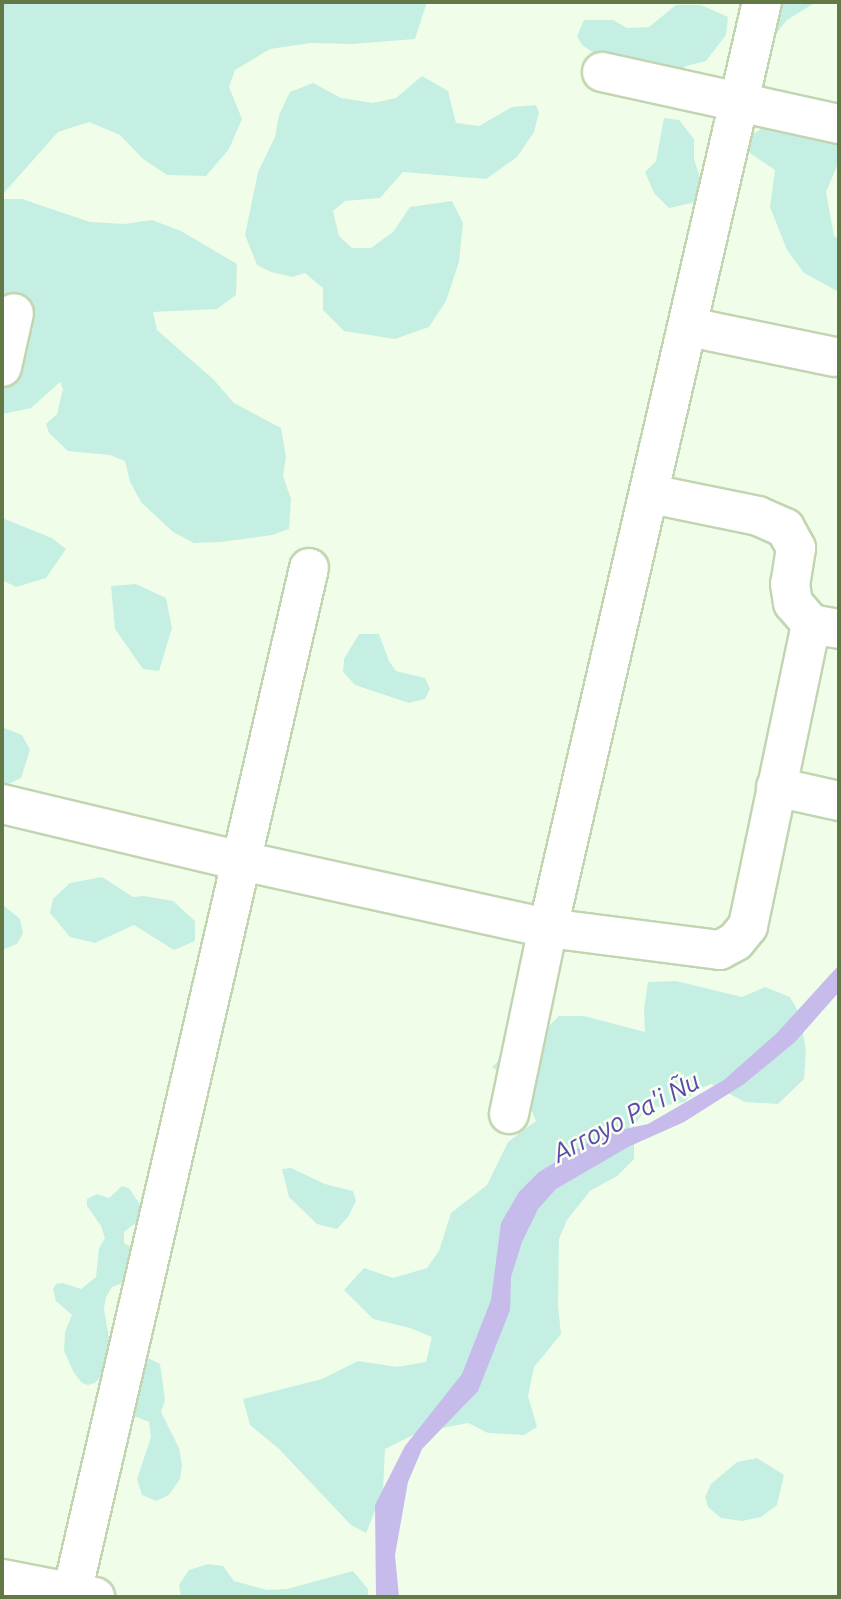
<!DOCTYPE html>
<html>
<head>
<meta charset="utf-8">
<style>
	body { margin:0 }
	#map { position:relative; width:841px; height:1599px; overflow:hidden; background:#f0fee9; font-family:Ubuntu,sans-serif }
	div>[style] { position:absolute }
	.green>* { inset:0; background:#c5efe2 }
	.water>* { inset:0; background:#c6bbeb }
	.roads { filter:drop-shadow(2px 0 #c1d5b0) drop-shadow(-2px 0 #c1d5b0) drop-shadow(0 2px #c1d5b0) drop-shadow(0 -2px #c1d5b0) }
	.minor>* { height:38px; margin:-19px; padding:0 19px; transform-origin:19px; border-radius:19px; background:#fff }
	span { translate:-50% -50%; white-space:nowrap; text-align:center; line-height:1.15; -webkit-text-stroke:5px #f6fff2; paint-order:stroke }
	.water-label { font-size:26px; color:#6047aa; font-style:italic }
	.frame { position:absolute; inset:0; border:4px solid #627846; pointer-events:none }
</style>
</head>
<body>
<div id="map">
	<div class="green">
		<div style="clip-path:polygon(2px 2px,427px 2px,415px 39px,352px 44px,311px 43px,270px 49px,235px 70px,229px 87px,242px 119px,229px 149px,206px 176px,167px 175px,143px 159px,120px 135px,89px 122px,58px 132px,2px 195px)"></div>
		<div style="clip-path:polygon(751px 2px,816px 2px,787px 20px,774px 36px)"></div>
		<div style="clip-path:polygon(676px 5px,701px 5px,728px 17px,726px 35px,706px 61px,686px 66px,672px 77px,604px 60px,582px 45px,577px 36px,584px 20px,613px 20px,627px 28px,649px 27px)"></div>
		<div style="clip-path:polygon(422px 76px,448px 91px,456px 123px,479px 126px,512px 107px,536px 105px,539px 113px,534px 132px,517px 157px,486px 179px,403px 172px,380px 198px,345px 201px,333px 211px,339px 236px,352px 248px,371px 248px,393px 232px,410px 207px,452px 201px,463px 223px,459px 262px,446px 301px,429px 327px,395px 339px,344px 331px,323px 310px,323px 288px,305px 273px,292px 277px,271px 272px,257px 265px,245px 235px,258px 172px,275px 137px,279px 115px,290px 92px,313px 83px,341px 98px,373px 103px,396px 98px)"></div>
		<div style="clip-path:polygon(664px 118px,679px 120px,694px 139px,694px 159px,702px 184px,696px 202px,669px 208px,654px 193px,645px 172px,656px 161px)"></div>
		<div style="clip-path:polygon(764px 127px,837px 141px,839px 161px,826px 192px,834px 236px,839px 239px,839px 292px,804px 273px,787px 250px,770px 207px,775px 170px,741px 147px,749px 137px)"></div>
		<div style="clip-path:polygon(2px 199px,22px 199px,90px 222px,124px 224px,152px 220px,181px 231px,237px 264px,236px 295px,217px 309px,153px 312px,157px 330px,213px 379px,234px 403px,281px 428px,286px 457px,283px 476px,291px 499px,289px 529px,272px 535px,220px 542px,194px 543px,173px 532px,141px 502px,130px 482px,125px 461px,110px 455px,68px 451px,49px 433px,46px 424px,57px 414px,63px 389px,60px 382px,31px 408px,2px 414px)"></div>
		<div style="clip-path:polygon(2px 518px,52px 538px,66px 549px,46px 578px,16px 587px,2px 580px)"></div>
		<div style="clip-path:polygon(136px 584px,166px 598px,172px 628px,159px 671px,143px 669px,115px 629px,111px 586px)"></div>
		<div style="clip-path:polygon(359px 634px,379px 634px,389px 661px,396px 671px,425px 678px,430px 689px,425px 699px,409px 703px,355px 685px,343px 672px,344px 659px)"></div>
		<div style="clip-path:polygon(2px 727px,22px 735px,30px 750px,21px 778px,2px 787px)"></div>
		<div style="clip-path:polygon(102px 877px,133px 897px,144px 896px,173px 901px,195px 921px,195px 941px,174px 950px,134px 925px,95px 943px,70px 937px,50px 913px,53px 899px,70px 883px)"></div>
		<div style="clip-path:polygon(2px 904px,20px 919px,23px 933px,17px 944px,2px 950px)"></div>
		<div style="clip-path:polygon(676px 981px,742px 997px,765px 987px,790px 997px,800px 1015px,806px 1051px,804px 1079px,778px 1104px,745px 1102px,711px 1084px,695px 1091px,685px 1102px,645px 1109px,634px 1127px,634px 1159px,617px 1176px,590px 1191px,567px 1220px,559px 1239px,558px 1305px,561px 1334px,534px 1367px,528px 1396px,537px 1427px,524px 1435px,488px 1433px,468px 1423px,417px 1433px,385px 1449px,383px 1490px,366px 1533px,351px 1525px,279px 1449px,250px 1425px,243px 1399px,322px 1379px,358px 1361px,397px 1367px,426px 1362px,432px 1337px,410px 1328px,373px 1319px,344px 1290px,364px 1268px,393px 1278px,427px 1268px,439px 1251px,451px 1213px,487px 1185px,508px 1142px,536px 1121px,523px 1091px,492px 1067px,506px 1053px,547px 1028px,559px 1016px,584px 1016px,645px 1032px,644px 1009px,648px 982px)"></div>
		<div style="clip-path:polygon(291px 1168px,325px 1184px,353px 1191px,356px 1201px,348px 1217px,337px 1229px,317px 1224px,289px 1197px,282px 1169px)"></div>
		<div style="clip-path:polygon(122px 1186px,129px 1188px,143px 1209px,138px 1221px,124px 1232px,124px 1243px,135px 1250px,130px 1280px,112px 1287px,106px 1297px,104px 1309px,109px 1338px,106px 1361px,103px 1374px,95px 1383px,88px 1385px,82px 1383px,74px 1373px,64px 1351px,65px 1332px,72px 1315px,56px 1301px,53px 1289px,56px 1284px,63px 1283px,81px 1289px,96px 1277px,99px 1248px,105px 1238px,101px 1226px,87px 1206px,87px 1199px,97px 1194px,109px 1198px)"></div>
		<div style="clip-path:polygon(144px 1356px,160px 1364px,165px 1400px,161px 1412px,179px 1448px,182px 1465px,180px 1479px,169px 1495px,156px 1501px,142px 1495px,137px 1479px,151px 1437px,149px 1422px,115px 1408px)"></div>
		<div style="clip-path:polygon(757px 1458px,784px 1475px,777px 1505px,761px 1517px,742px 1521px,721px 1518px,708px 1507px,705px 1497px,711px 1484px,737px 1462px)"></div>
		<div style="clip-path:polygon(208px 1564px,223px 1566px,234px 1581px,267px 1590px,287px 1589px,353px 1571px,368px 1589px,368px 1597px,181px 1597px,179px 1585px,189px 1570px)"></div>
	</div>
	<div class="water">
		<div style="clip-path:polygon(839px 965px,839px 992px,795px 1042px,744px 1084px,684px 1122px,628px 1147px,556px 1189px,538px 1209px,522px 1242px,511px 1277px,510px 1310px,478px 1391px,422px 1449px,408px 1482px,395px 1555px,399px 1597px,376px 1597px,375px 1505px,405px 1446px,462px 1374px,491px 1300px,501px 1223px,519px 1192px,539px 1172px,602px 1134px,648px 1124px,724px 1080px,777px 1033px)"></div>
	</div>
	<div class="roads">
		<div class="minor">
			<div style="left:602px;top:72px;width:243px;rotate:12.4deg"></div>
			<div style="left:689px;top:327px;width:149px;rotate:11.6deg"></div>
			<div style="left:2px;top:367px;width:55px;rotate:-77.5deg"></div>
			<div style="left:651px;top:494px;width:109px;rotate:11.6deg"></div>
			<div style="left:758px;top:516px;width:30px;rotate:24deg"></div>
			<div style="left:785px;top:528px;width:23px;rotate:61deg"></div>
			<div style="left:796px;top:548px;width:36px;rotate:99deg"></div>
			<div style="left:790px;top:584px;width:19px;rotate:81deg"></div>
			<div style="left:793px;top:603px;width:28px;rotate:49deg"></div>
			<div style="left:811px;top:624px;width:28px;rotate:10deg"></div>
			<div style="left:776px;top:787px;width:65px;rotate:12.5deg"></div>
			<div style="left:2px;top:804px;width:247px;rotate:13.4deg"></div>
			<div style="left:242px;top:861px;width:313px;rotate:12.4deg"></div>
			<div style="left:548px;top:928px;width:173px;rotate:7.3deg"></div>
			<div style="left:720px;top:950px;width:18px;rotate:-29deg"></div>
			<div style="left:736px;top:941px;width:19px;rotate:-51deg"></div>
			<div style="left:748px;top:926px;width:309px;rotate:-78.2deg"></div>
			<div style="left:509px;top:1114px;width:190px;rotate:-78.2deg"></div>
			<div style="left:548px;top:928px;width:950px;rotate:-76.99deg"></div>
			<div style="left:2px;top:1579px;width:95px;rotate:11deg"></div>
			<div style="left:72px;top:1593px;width:1052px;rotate:-76.98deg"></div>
		</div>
	</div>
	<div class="water-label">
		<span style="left:626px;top:1117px;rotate:-28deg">Arroyo Pa'i Ñu</span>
	</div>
	<div class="frame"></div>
</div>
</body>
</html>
